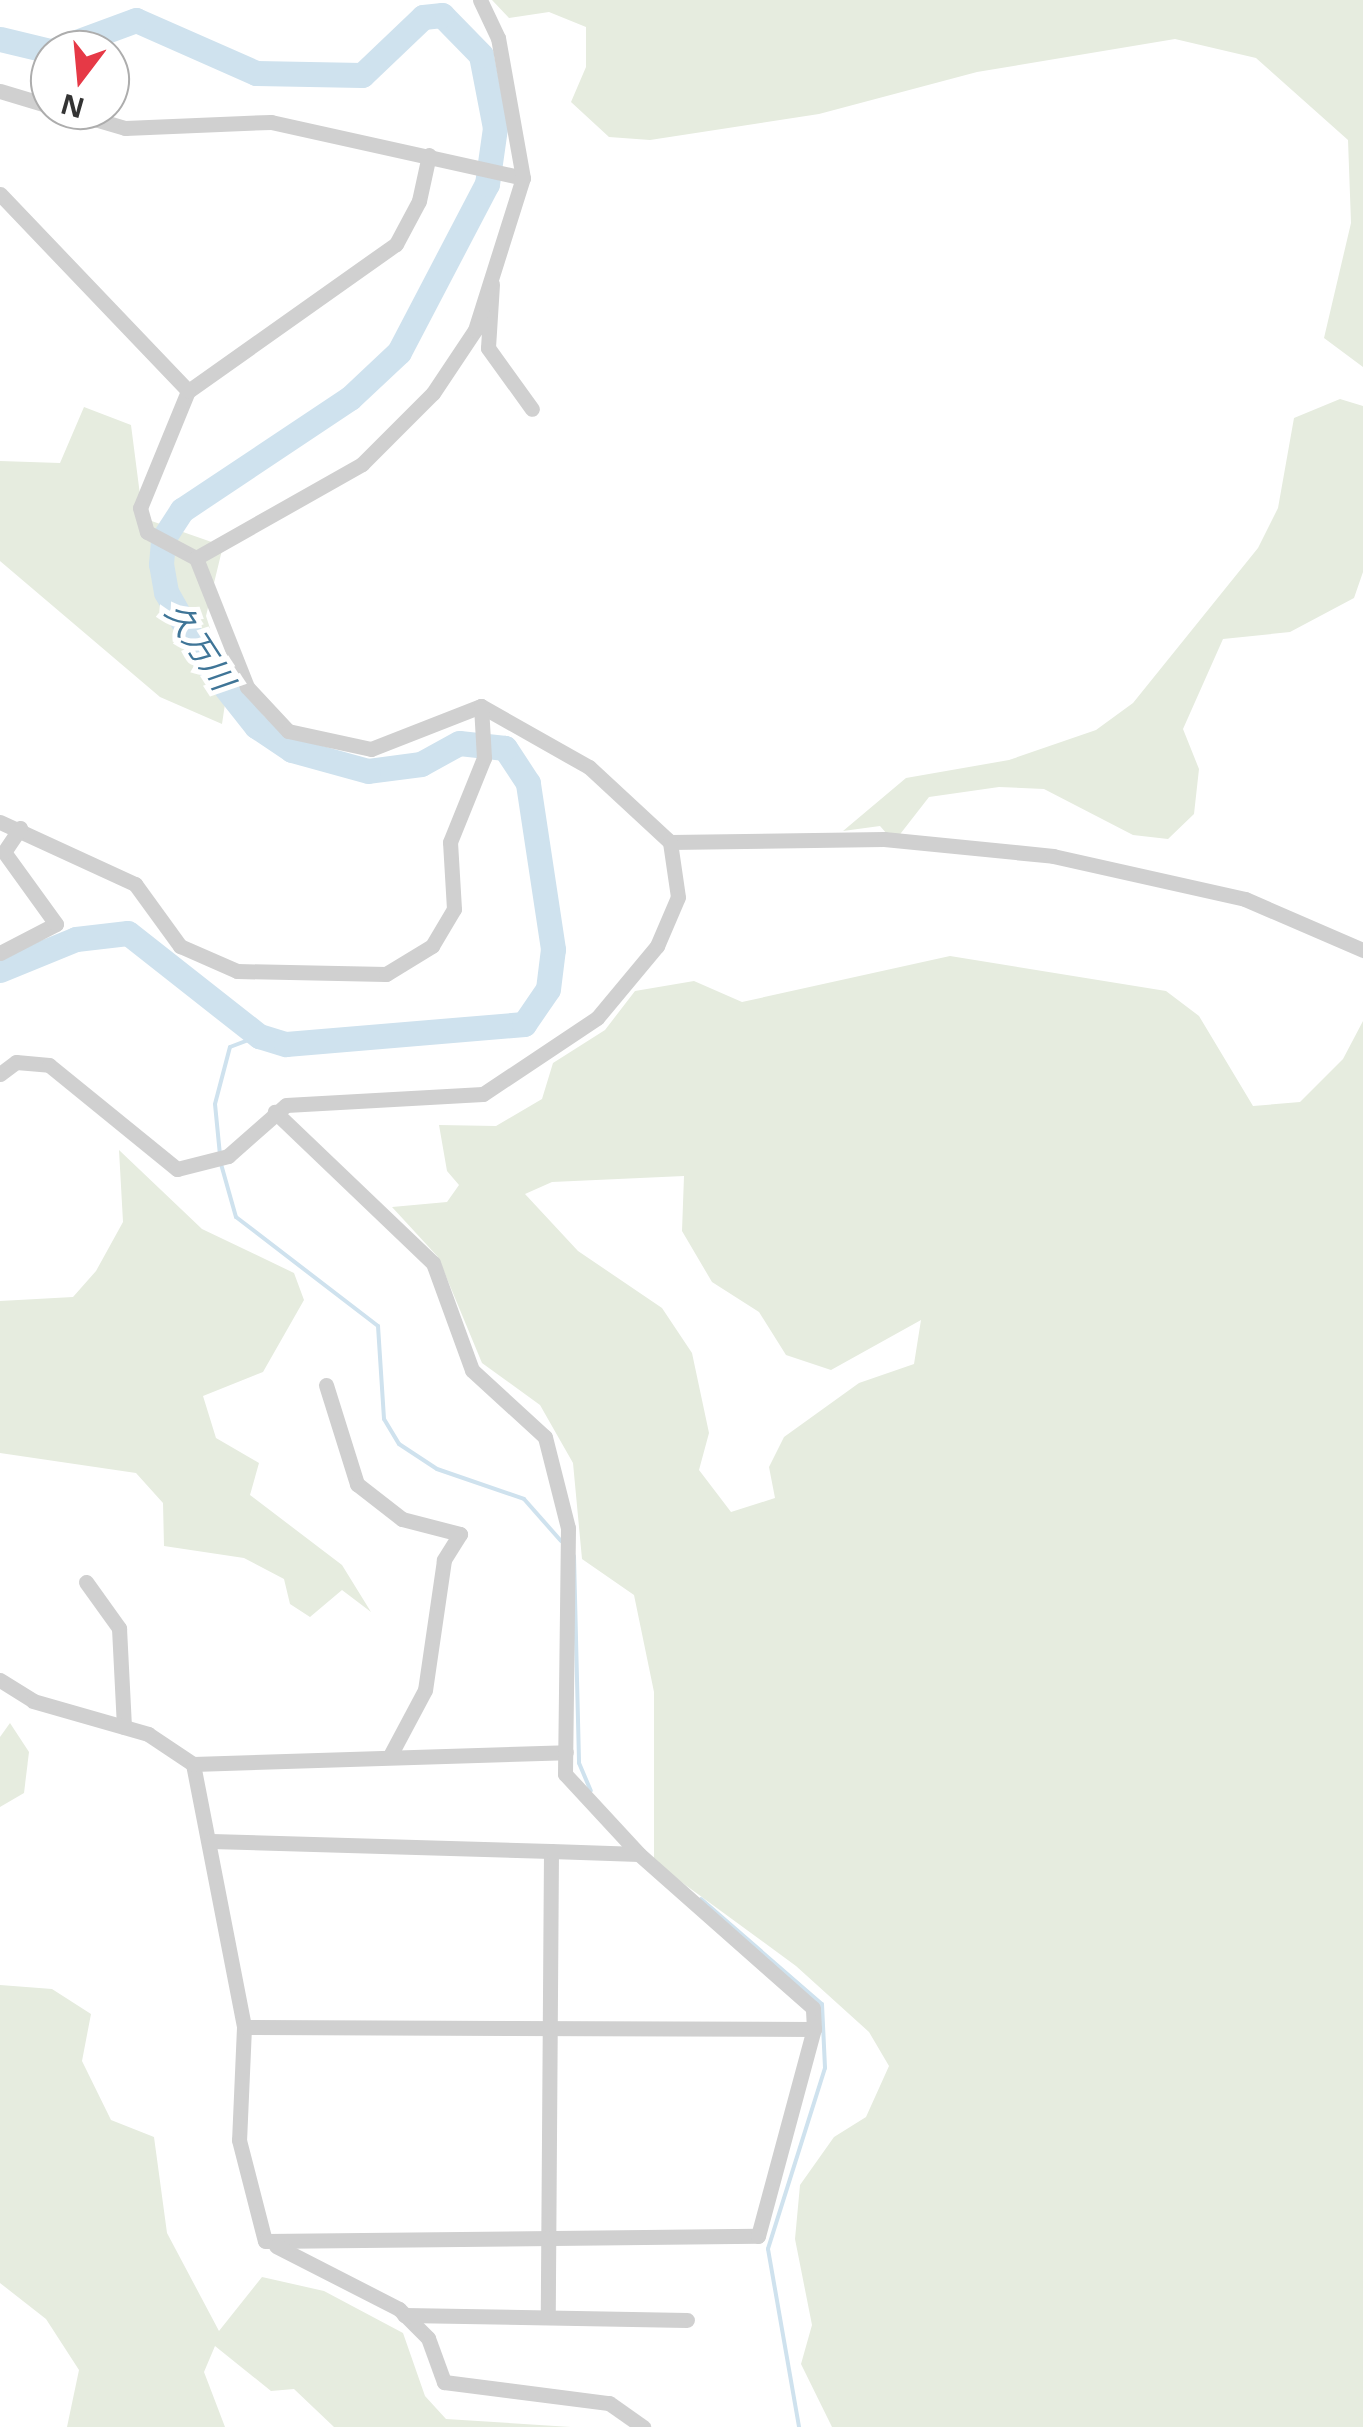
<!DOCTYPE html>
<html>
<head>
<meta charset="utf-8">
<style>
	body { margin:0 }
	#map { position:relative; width:1363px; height:2427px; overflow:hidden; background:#fff; font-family:"Open Sans","Noto Sans JP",sans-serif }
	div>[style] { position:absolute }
	.green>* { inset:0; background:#e6ecdf }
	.stream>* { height:4px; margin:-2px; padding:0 2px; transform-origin:2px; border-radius:2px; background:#cfe2ee }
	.river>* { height:25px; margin:-12.5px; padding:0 12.5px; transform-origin:12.5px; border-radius:12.5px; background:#cfe2ee }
	.minor>* { height:15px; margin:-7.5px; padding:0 7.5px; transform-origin:7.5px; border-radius:7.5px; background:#d0d0d0 }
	span { translate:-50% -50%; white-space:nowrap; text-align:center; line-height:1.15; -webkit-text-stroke:10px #fff; paint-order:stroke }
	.water-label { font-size:32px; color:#3f7597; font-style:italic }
	.north { position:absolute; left:30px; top:30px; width:100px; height:100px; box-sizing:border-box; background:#fff; border:2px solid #adadad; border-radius:50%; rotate:196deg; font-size:28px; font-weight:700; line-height:40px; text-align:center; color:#333 }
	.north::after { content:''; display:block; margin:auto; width:35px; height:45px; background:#e63946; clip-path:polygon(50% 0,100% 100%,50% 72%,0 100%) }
</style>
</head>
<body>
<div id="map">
	<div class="green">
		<div style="clip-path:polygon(492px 0,1363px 0,1363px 367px,1324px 338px,1351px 223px,1348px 140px,1256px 58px,1175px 39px,977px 72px,819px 114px,650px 140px,609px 137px,571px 102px,586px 67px,586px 27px,549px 12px,509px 18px)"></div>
		<div style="clip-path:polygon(1340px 399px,1363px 406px,1363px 572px,1354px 598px,1290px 632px,1223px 639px,1183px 729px,1199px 769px,1194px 814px,1168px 839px,1133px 835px,1044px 789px,999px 787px,929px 797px,894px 842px,880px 826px,843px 831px,906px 778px,1009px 760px,1096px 730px,1133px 703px,1258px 548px,1278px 508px,1294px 418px)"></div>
		<div style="clip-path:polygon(84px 407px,131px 425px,143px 518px,223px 546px,206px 616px,228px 684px,222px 724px,160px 697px,0 561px,0 461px,60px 463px)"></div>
		<div style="clip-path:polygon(evenodd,950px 956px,1166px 991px,1199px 1016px,1253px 1106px,1300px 1102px,1343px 1059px,1363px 1021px,1363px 2427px,832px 2427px,801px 2364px,812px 2325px,795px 2239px,800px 2185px,834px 2137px,866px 2117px,889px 2066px,869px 2032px,796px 1966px,654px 1862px,654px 1692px,634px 1595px,582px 1559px,573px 1463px,540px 1405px,482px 1363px,438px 1257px,392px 1207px,447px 1202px,459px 1185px,447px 1171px,439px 1125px,496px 1126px,542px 1099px,553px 1063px,605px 1030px,635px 991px,694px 981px,742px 1002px,950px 956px,684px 1176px,682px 1231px,712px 1282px,759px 1312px,786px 1355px,831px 1370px,921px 1320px,914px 1364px,859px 1383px,784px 1437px,769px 1467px,775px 1498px,731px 1512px,699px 1470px,709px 1433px,692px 1353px,662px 1308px,578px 1251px,525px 1194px,552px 1182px,684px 1176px)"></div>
		<div style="clip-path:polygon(119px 1150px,202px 1229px,294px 1273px,304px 1300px,263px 1372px,203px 1396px,216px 1438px,259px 1463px,250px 1495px,342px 1565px,371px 1612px,342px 1590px,310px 1617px,290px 1604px,284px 1579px,244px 1558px,164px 1546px,163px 1503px,136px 1473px,0 1453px,0 1301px,73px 1297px,96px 1271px,123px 1222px)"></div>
		<div style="clip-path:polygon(10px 1723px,29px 1752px,24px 1793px,0 1807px,0 1737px)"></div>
		<div style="clip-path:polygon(0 1985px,52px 1989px,91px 2014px,82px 2061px,111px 2120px,154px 2137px,167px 2233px,219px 2331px,262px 2277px,324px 2291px,403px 2333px,425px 2396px,446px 2419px,571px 2427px,334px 2427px,294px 2389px,271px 2391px,215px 2346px,204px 2372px,225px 2427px,67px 2427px,79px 2370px,46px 2319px,0 2283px)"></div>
	</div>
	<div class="stream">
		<div style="left:220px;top:1155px;width:51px;rotate:-95.6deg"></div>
		<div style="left:215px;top:1104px;width:59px;rotate:-75.3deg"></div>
		<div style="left:230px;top:1047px;width:31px;rotate:-21deg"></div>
		<div style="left:221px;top:1164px;width:55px;rotate:74.2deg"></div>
		<div style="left:236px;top:1217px;width:179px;rotate:37.5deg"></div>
		<div style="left:378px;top:1326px;width:93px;rotate:86.3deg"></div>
		<div style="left:384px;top:1419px;width:29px;rotate:59deg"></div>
		<div style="left:399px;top:1444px;width:45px;rotate:33.3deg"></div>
		<div style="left:437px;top:1469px;width:92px;rotate:19deg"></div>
		<div style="left:524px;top:1499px;width:56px;rotate:48.6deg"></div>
		<div style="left:574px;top:1556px;width:207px;rotate:88.6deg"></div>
		<div style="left:579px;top:1763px;width:30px;rotate:67deg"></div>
		<div style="left:701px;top:1899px;width:160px;rotate:41deg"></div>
		<div style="left:822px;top:2004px;width:64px;rotate:87.3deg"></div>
		<div style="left:825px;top:2068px;width:190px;rotate:107.5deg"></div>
		<div style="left:768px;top:2249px;width:181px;rotate:80.1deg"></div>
	</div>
	<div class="river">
		<div style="left:0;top:39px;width:51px;rotate:13.5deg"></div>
		<div style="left:0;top:970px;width:82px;rotate:-22.2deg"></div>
		<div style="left:76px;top:939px;width:52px;rotate:-6.6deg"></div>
		<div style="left:128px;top:933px;width:167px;rotate:38.2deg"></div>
		<div style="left:259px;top:1036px;width:28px;rotate:17deg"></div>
		<div style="left:286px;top:1044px;width:239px;rotate:-4.8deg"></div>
		<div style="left:524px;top:1024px;width:42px;rotate:-55.6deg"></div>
		<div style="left:548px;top:989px;width:40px;rotate:-82.9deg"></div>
		<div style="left:553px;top:949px;width:168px;rotate:-98.6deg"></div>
		<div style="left:528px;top:783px;width:42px;rotate:-123.3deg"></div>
		<div style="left:505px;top:748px;width:46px;rotate:-173.8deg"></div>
		<div style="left:459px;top:743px;width:43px;rotate:151.1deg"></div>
		<div style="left:421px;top:764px;width:53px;rotate:172.5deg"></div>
		<div style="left:368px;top:771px;width:79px;rotate:-164.6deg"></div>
		<div style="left:292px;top:750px;width:43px;rotate:-146.3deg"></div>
		<div style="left:256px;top:726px;width:80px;rotate:-128.4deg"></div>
		<div style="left:206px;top:663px;width:81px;rotate:-119.4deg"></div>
		<div style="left:166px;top:592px;width:28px;rotate:-100deg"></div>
		<div style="left:161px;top:564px;width:25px;rotate:-85deg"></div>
		<div style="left:163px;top:539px;width:35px;rotate:-57deg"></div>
		<div style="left:182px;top:510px;width:202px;rotate:-33.7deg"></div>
		<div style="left:350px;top:398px;width:67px;rotate:-43.2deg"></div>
		<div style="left:399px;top:352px;width:190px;rotate:-62.4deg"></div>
		<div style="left:487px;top:184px;width:57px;rotate:-81.9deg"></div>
		<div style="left:495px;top:128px;width:74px;rotate:-100.9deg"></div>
		<div style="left:481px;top:55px;width:56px;rotate:-134.3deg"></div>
		<div style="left:442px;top:15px;width:19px;rotate:174deg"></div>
		<div style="left:423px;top:17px;width:84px;rotate:136.4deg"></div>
		<div style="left:362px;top:75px;width:106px;rotate:-178.9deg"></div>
		<div style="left:256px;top:73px;width:131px;rotate:-156.2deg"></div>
		<div style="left:136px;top:20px;width:86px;rotate:159.7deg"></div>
	</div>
	<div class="minor">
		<div style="left:0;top:91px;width:52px;rotate:16.7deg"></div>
		<div style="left:64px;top:110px;width:64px;rotate:16.4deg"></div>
		<div style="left:125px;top:128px;width:146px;rotate:-2.4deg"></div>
		<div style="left:271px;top:122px;width:258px;rotate:12.5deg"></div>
		<div style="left:429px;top:155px;width:47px;rotate:102.3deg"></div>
		<div style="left:419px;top:201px;width:49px;rotate:118.1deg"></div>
		<div style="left:396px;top:244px;width:255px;rotate:144.7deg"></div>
		<div style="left:188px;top:391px;width:126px;rotate:112.3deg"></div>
		<div style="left:140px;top:508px;width:25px;rotate:74deg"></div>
		<div style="left:147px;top:532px;width:55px;rotate:28deg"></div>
		<div style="left:196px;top:558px;width:139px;rotate:68.4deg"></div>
		<div style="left:247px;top:687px;width:60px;rotate:47deg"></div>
		<div style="left:288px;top:731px;width:85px;rotate:12.2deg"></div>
		<div style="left:371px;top:749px;width:118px;rotate:-21.4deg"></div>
		<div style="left:481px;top:706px;width:124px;rotate:29.5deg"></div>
		<div style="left:589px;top:767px;width:110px;rotate:42.8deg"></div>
		<div style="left:670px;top:842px;width:214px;rotate:-0.8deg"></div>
		<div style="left:884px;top:839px;width:170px;rotate:5.7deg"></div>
		<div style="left:1053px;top:856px;width:197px;rotate:12.6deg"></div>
		<div style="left:1245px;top:899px;width:129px;rotate:23.4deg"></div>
		<div style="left:0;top:194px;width:272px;rotate:46.3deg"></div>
		<div style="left:492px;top:284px;width:64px;rotate:93.6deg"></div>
		<div style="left:488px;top:348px;width:75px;rotate:54.2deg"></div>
		<div style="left:196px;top:558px;width:191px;rotate:-29.5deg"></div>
		<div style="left:362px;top:464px;width:100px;rotate:-45deg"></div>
		<div style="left:433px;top:393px;width:76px;rotate:-56.3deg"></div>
		<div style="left:475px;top:330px;width:159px;rotate:-72.5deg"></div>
		<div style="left:523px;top:178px;width:142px;rotate:-100.1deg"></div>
		<div style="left:498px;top:38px;width:42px;rotate:-115.3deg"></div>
		<div style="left:0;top:822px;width:149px;rotate:24.7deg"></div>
		<div style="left:135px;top:884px;width:77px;rotate:54deg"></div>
		<div style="left:180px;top:946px;width:62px;rotate:23.7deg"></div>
		<div style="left:237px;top:971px;width:149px;rotate:1.2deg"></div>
		<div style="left:386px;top:974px;width:54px;rotate:-31.3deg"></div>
		<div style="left:432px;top:946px;width:43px;rotate:-59.3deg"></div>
		<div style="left:454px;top:909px;width:67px;rotate:-93.4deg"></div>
		<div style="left:450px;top:842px;width:91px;rotate:-68deg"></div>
		<div style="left:484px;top:758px;width:52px;rotate:-93.3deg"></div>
		<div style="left:0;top:953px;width:63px;rotate:-27.4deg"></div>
		<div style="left:56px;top:924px;width:89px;rotate:-125.8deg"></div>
		<div style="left:4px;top:852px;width:29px;rotate:-56deg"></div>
		<div style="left:0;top:1074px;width:20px;rotate:-37deg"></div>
		<div style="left:16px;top:1062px;width:33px;rotate:5deg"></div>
		<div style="left:49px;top:1065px;width:165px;rotate:39.1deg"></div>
		<div style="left:177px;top:1169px;width:53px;rotate:-14.3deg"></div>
		<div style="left:228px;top:1156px;width:77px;rotate:-41.3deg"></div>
		<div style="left:286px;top:1105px;width:197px;rotate:-3.2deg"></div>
		<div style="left:483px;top:1094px;width:137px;rotate:-33.7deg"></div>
		<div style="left:597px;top:1018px;width:94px;rotate:-50.2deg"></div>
		<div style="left:657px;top:946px;width:53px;rotate:-66.8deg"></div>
		<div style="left:678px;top:897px;width:56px;rotate:-98.3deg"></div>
		<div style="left:326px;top:1385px;width:104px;rotate:72.6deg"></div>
		<div style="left:357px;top:1484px;width:57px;rotate:37.9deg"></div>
		<div style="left:402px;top:1519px;width:60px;rotate:14.5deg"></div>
		<div style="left:460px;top:1534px;width:31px;rotate:122deg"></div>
		<div style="left:444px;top:1560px;width:131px;rotate:98.3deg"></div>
		<div style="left:425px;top:1690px;width:72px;rotate:118deg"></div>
		<div style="left:86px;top:1582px;width:57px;rotate:54.3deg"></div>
		<div style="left:119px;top:1628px;width:99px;rotate:87.1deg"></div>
		<div style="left:0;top:1680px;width:39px;rotate:32deg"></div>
		<div style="left:33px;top:1701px;width:120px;rotate:16deg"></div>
		<div style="left:148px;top:1734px;width:54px;rotate:33.7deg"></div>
		<div style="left:193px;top:1764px;width:268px;rotate:79deg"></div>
		<div style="left:244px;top:2027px;width:113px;rotate:92.5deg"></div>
		<div style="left:239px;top:2140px;width:104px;rotate:75.6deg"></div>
		<div style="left:193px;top:1764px;width:373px;rotate:-1.8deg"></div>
		<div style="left:211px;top:1841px;width:340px;rotate:1.7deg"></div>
		<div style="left:551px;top:1851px;width:465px;rotate:90.4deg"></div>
		<div style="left:551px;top:1851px;width:88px;rotate:2deg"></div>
		<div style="left:244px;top:2027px;width:570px;rotate:0.2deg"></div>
		<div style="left:265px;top:2241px;width:493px;rotate:-0.6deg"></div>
		<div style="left:758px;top:2236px;width:214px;rotate:-74.9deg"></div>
		<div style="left:814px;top:2029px;width:21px;rotate:-93deg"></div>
		<div style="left:813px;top:2008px;width:232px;rotate:-138.5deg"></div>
		<div style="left:639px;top:1854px;width:109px;rotate:-132.8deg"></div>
		<div style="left:565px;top:1774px;width:246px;rotate:-89.3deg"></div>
		<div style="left:568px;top:1528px;width:94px;rotate:-104.2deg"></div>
		<div style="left:545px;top:1437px;width:99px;rotate:-137.5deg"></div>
		<div style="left:472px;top:1370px;width:114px;rotate:-110deg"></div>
		<div style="left:433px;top:1263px;width:219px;rotate:-136.3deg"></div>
		<div style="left:276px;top:2246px;width:138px;rotate:27.1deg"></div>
		<div style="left:399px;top:2309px;width:41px;rotate:45deg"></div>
		<div style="left:428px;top:2338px;width:47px;rotate:70deg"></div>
		<div style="left:444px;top:2382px;width:166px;rotate:7.3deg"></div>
		<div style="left:609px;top:2403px;width:42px;rotate:35.2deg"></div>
		<div style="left:404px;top:2315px;width:283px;rotate:1deg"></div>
	</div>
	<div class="water-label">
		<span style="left:200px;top:646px;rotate:57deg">久万川</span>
	</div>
	<div class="north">N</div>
</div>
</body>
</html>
